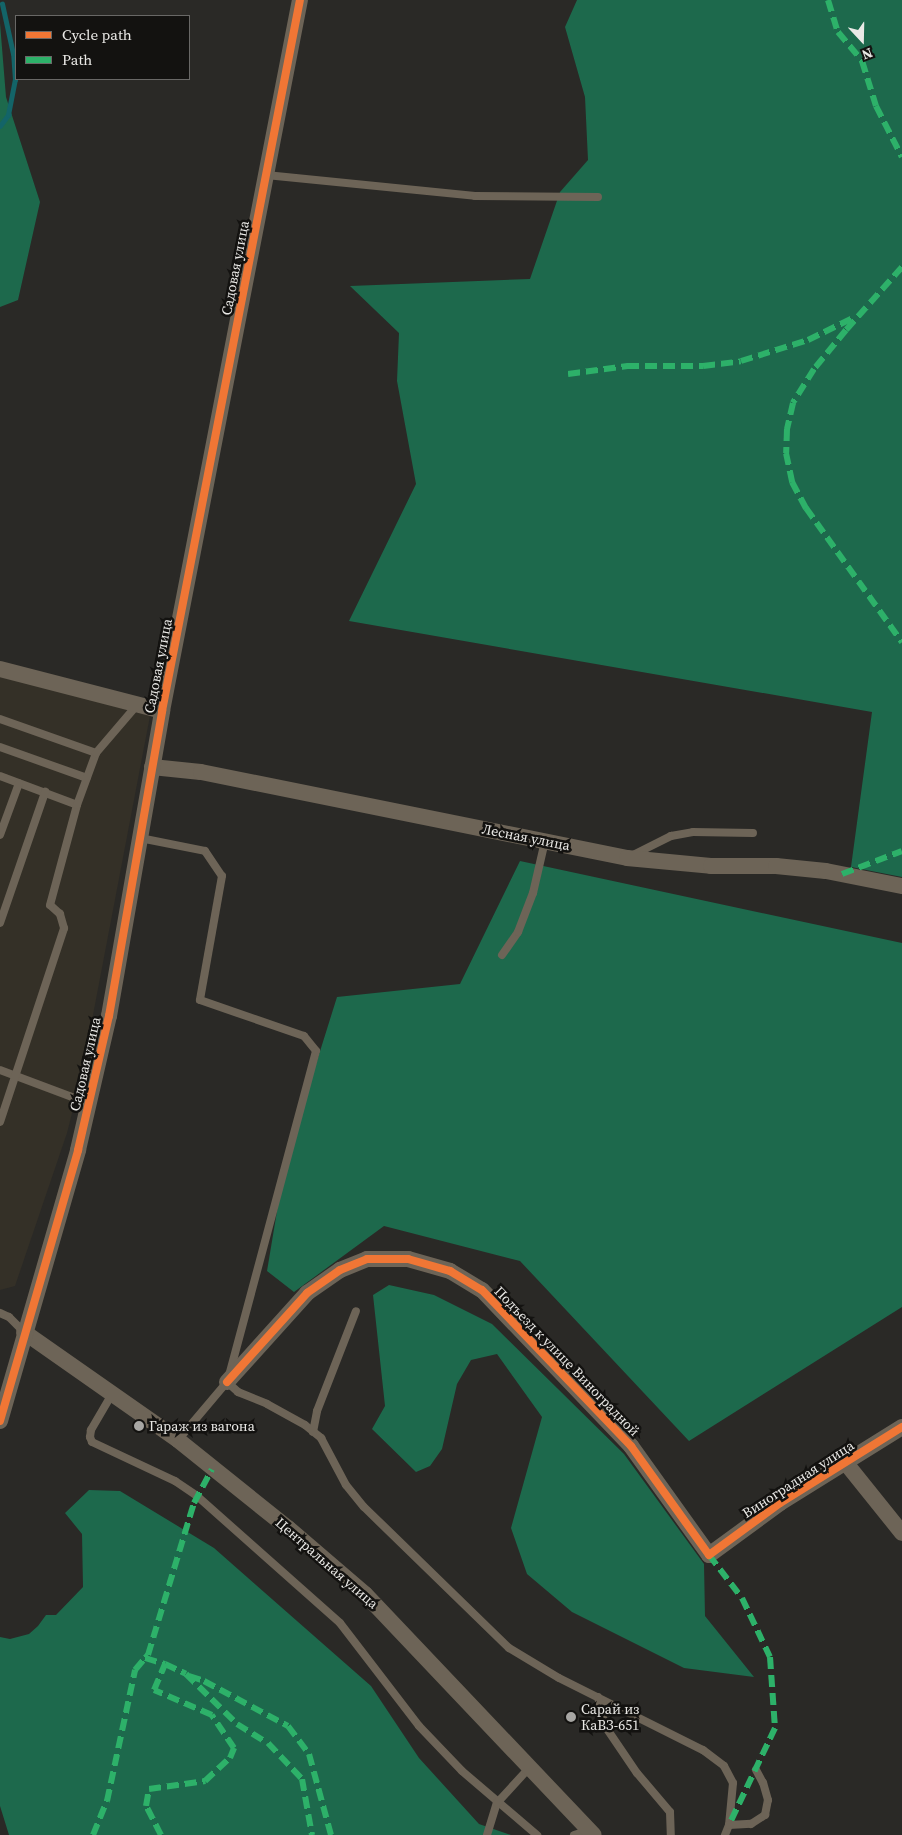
<!DOCTYPE html>
<html>
<head>
<meta charset="utf-8">
<style>
	body { margin:0 }
	#map { position:relative; width:902px; height:1835px; overflow:hidden; background:#2a2926; font-family:"Source Serif 4",serif }
	div>[style] { position:absolute }
	.built>* { inset:0; background:#343027 }
	.forest>* { inset:0; background:#1d694c }
	.stream>* { height:4.5px; margin:-2.25px; padding:0 2.25px; transform-origin:2.25px; border-radius:2.25px; background:#136468 }
	.lane>* { height:8px; margin:-4px; padding:0 4px; transform-origin:4px; border-radius:4px; background:#6d6457 }
	.street>* { height:16px; margin:-8px; padding:0 8px; transform-origin:8px; border-radius:8px; background:#6d6457 }
	.quiet>* { height:6px; margin-top:-3px; transform-origin:0; background:repeating-linear-gradient(90deg,#2db169 0 12px,transparent 0 18px) }
	.cycleway>* { height:8px; margin:-4px; padding:0 4px; transform-origin:4px; border-radius:4px; background:#f07635 }
	.dots>* { width:14px; height:14px; translate:-50% -50%; box-sizing:border-box; border:2px solid #131210; border-radius:50% }
	span { translate:-50% -50%; white-space:nowrap; text-align:center; line-height:1.15; -webkit-text-stroke:5px #131210; paint-order:stroke }
	.street-label { font-size:14px; color:#eae9e6 }
	.poi-label { font-size:14px; color:#eae9e6 }
	.left { translate:0 -50%; text-align:left }
	.legend { position:absolute; left:15px; top:15px; width:175px; height:65px; box-sizing:border-box; background:#131210; border:1px solid #696866; margin:0; padding:6px 9px; list-style:none; font-size:15px; color:#eae9e6 }
	.legend li { display:flex; align-items:center; gap:10px; height:25px }
	.legend b { width:25px; border:1px solid #696866 }
	.north { position:absolute; left:837px; top:15px; width:50px; height:50px; -webkit-text-stroke:4px #131210; paint-order:stroke; rotate:159deg; font-size:14px; font-weight:700; line-height:20px; text-align:center; color:#eae9e6 }
	.north::after { content:''; display:block; margin:auto; width:18px; height:22px; background:#eae9e6; clip-path:polygon(50% 0,100% 100%,50% 72%,0 100%) }
</style>
</head>
<body>
<div id="map">
	<div class="built">
		<div style="clip-path:polygon(0 674px,150px 716px,81px 1078px,67px 1133px,15px 1286px,0 1290px)"></div>
	</div>
	<div class="forest">
		<div style="clip-path:polygon(577px 0,902px 0,902px 877px,851px 867px,872px 712px,349px 621px,416px 484px,397px 381px,399px 333px,350px 286px,530px 279px,560px 192px,588px 160px,585px 97px,565px 27px)"></div>
		<div style="clip-path:polygon(0 23px,6px 97px,40px 202px,18px 300px,0 307px)"></div>
		<div style="clip-path:polygon(520px 861px,902px 943px,902px 1307px,689px 1441px,520px 1261px,384px 1226px,294px 1292px,267px 1271px,285px 1163px,337px 997px,460px 984px)"></div>
		<div style="clip-path:polygon(389px 1285px,434px 1295px,492px 1324px,624px 1454px,704px 1564px,705px 1616px,754px 1677px,684px 1668px,572px 1612px,527px 1574px,511px 1528px,542px 1417px,497px 1354px,471px 1360px,457px 1384px,442px 1449px,430px 1466px,416px 1472px,372px 1429px,385px 1406px,373px 1295px)"></div>
		<div style="clip-path:polygon(89px 1490px,120px 1491px,214px 1548px,371px 1686px,419px 1758px,479px 1824px,511px 1835px,9px 1835px,0 1806px,0 1637px,10px 1639px,29px 1634px,38px 1626px,46px 1615px,56px 1615px,83px 1587px,82px 1534px,65px 1513px)"></div>
	</div>
	<div class="stream">
		<div style="left:0;top:126px;width:14px;rotate:-54deg"></div>
		<div style="left:8px;top:115px;width:36px;rotate:-79deg"></div>
		<div style="left:15px;top:80px;width:26px;rotate:-94deg"></div>
		<div style="left:13px;top:54px;width:51px;rotate:-102.4deg"></div>
	</div>
	<div class="lane">
		<div style="left:266px;top:175px;width:210px;rotate:5.7deg"></div>
		<div style="left:475px;top:196px;width:123px;rotate:0.5deg"></div>
		<div style="left:0;top:719px;width:102px;rotate:19.5deg"></div>
		<div style="left:0;top:747px;width:92px;rotate:19.6deg"></div>
		<div style="left:0;top:776px;width:82px;rotate:20.6deg"></div>
		<div style="left:0;top:835px;width:55px;rotate:-69.9deg"></div>
		<div style="left:140px;top:838px;width:66px;rotate:11.3deg"></div>
		<div style="left:205px;top:851px;width:30px;rotate:56deg"></div>
		<div style="left:222px;top:876px;width:126px;rotate:100.1deg"></div>
		<div style="left:200px;top:1000px;width:110px;rotate:19.1deg"></div>
		<div style="left:304px;top:1036px;width:19px;rotate:51deg"></div>
		<div style="left:316px;top:1051px;width:343px;rotate:105deg"></div>
		<div style="left:227px;top:1382px;width:76px;rotate:130.2deg"></div>
		<div style="left:631px;top:856px;width:45px;rotate:-26.6deg"></div>
		<div style="left:671px;top:836px;width:22px;rotate:-10deg"></div>
		<div style="left:693px;top:832px;width:60px;rotate:1deg"></div>
		<div style="left:0;top:923px;width:139px;rotate:-71deg"></div>
		<div style="left:502px;top:955px;width:28px;rotate:-55deg"></div>
		<div style="left:518px;top:932px;width:42px;rotate:-69deg"></div>
		<div style="left:533px;top:893px;width:53px;rotate:-77deg"></div>
		<div style="left:0;top:1070px;width:94px;rotate:20.6deg"></div>
		<div style="left:0;top:1122px;width:204px;rotate:-71.7deg"></div>
		<div style="left:64px;top:928px;width:15px;rotate:-106deg"></div>
		<div style="left:60px;top:914px;width:13px;rotate:-138deg"></div>
		<div style="left:50px;top:905px;width:104px;rotate:-74.9deg"></div>
		<div style="left:77px;top:805px;width:55px;rotate:-69.9deg"></div>
		<div style="left:96px;top:753px;width:63px;rotate:-49.5deg"></div>
		<div style="left:0;top:1313px;width:10px;rotate:24deg"></div>
		<div style="left:9px;top:1317px;width:21px;rotate:45deg"></div>
		<div style="left:227px;top:1382px;width:15px;rotate:42deg"></div>
		<div style="left:238px;top:1392px;width:31px;rotate:22deg"></div>
		<div style="left:267px;top:1404px;width:43px;rotate:28.9deg"></div>
		<div style="left:305px;top:1425px;width:21px;rotate:39deg"></div>
		<div style="left:321px;top:1438px;width:53px;rotate:62deg"></div>
		<div style="left:346px;top:1485px;width:28px;rotate:51deg"></div>
		<div style="left:364px;top:1507px;width:202px;rotate:44.2deg"></div>
		<div style="left:509px;top:1648px;width:58px;rotate:31deg"></div>
		<div style="left:559px;top:1678px;width:161px;rotate:26.6deg"></div>
		<div style="left:703px;top:1750px;width:26px;rotate:37deg"></div>
		<div style="left:724px;top:1766px;width:19px;rotate:62deg"></div>
		<div style="left:733px;top:1783px;width:42px;rotate:95.4deg"></div>
		<div style="left:729px;top:1825px;width:11px;rotate:112deg"></div>
		<div style="left:112px;top:1394px;width:42px;rotate:120.3deg"></div>
		<div style="left:91px;top:1430px;width:7px;rotate:98deg"></div>
		<div style="left:90px;top:1437px;width:5px;rotate:68deg"></div>
		<div style="left:92px;top:1442px;width:92px;rotate:25.2deg"></div>
		<div style="left:175px;top:1481px;width:27px;rotate:34deg"></div>
		<div style="left:197px;top:1496px;width:191px;rotate:41.6deg"></div>
		<div style="left:340px;top:1623px;width:130px;rotate:52.5deg"></div>
		<div style="left:419px;top:1726px;width:62px;rotate:46.3deg"></div>
		<div style="left:462px;top:1771px;width:99px;rotate:40.5deg"></div>
		<div style="left:313px;top:1432px;width:21px;rotate:-79deg"></div>
		<div style="left:317px;top:1411px;width:107px;rotate:-68.7deg"></div>
		<div style="left:598px;top:1697px;width:30px;rotate:76deg"></div>
		<div style="left:605px;top:1726px;width:57px;rotate:55.8deg"></div>
		<div style="left:637px;top:1773px;width:51px;rotate:49.8deg"></div>
		<div style="left:670px;top:1812px;width:23px;rotate:88deg"></div>
		<div style="left:729px;top:1825px;width:22px;rotate:-3deg"></div>
		<div style="left:751px;top:1824px;width:17px;rotate:-33deg"></div>
		<div style="left:765px;top:1815px;width:15px;rotate:-79deg"></div>
		<div style="left:768px;top:1800px;width:18px;rotate:-106deg"></div>
		<div style="left:763px;top:1783px;width:15px;rotate:-118deg"></div>
		<div style="left:487px;top:1835px;width:34px;rotate:-73deg"></div>
		<div style="left:497px;top:1803px;width:49px;rotate:-47.5deg"></div>
		<div style="left:574px;top:1835px;width:16px;rotate:-18deg"></div>
	</div>
	<div class="street">
		<div style="left:0;top:669px;width:167px;rotate:14.5deg"></div>
		<div style="left:152px;top:767px;width:49px;rotate:5.8deg"></div>
		<div style="left:201px;top:772px;width:435px;rotate:11.4deg"></div>
		<div style="left:627px;top:858px;width:84px;rotate:5.4deg"></div>
		<div style="left:711px;top:866px;width:65px"></div>
		<div style="left:776px;top:866px;width:50px;rotate:5.7deg"></div>
		<div style="left:826px;top:871px;width:77px;rotate:11.2deg"></div>
		<div style="left:24px;top:1332px;width:188px;rotate:35deg"></div>
		<div style="left:178px;top:1440px;width:141px;rotate:38.7deg"></div>
		<div style="left:288px;top:1528px;width:101px;rotate:40.6deg"></div>
		<div style="left:365px;top:1594px;width:332px;rotate:46.5deg"></div>
		<div style="left:227px;top:1382px;width:120px;rotate:-48deg"></div>
		<div style="left:307px;top:1293px;width:40px;rotate:-34.9deg"></div>
		<div style="left:340px;top:1270px;width:29px;rotate:-22deg"></div>
		<div style="left:367px;top:1259px;width:41px"></div>
		<div style="left:408px;top:1259px;width:44px;rotate:15.9deg"></div>
		<div style="left:450px;top:1271px;width:37px;rotate:31deg"></div>
		<div style="left:482px;top:1290px;width:216px;rotate:46.3deg"></div>
		<div style="left:631px;top:1446px;width:134px;rotate:54.4deg"></div>
		<div style="left:709px;top:1555px;width:88px;rotate:-36.2deg"></div>
		<div style="left:780px;top:1503px;width:144px;rotate:-31.9deg"></div>
		<div style="left:0;top:1421px;width:282px;rotate:-73.9deg"></div>
		<div style="left:78px;top:1150px;width:138px;rotate:-77deg"></div>
		<div style="left:109px;top:1016px;width:310px;rotate:-80.1deg"></div>
		<div style="left:162px;top:711px;width:724px;rotate:-79.02deg"></div>
		<div style="left:845px;top:1462px;width:91px;rotate:51.2deg"></div>
	</div>
	<div class="quiet">
		<div style="left:828px;top:0;width:34px;rotate:73deg"></div>
		<div style="left:838px;top:32px;width:38px;rotate:50deg"></div>
		<div style="left:862px;top:61px;width:47px;rotate:72.7deg"></div>
		<div style="left:876px;top:106px;width:57px;rotate:63deg"></div>
		<div style="left:902px;top:267px;width:84px;rotate:131.6deg"></div>
		<div style="left:846px;top:330px;width:50px;rotate:129.4deg"></div>
		<div style="left:814px;top:369px;width:40px;rotate:122deg"></div>
		<div style="left:793px;top:403px;width:27px;rotate:103deg"></div>
		<div style="left:787px;top:429px;width:24px;rotate:92deg"></div>
		<div style="left:786px;top:453px;width:30px;rotate:78deg"></div>
		<div style="left:792px;top:482px;width:30px;rotate:62deg"></div>
		<div style="left:806px;top:508px;width:165px;rotate:54.4deg"></div>
		<div style="left:568px;top:374px;width:60px;rotate:-7.7deg"></div>
		<div style="left:627px;top:366px;width:76px"></div>
		<div style="left:703px;top:366px;width:38px;rotate:-7deg"></div>
		<div style="left:741px;top:361px;width:70px;rotate:-17.4deg"></div>
		<div style="left:808px;top:340px;width:50px;rotate:-26.1deg"></div>
		<div style="left:842px;top:874px;width:64px;rotate:-21deg"></div>
		<div style="left:709px;top:1555px;width:54px;rotate:52.5deg"></div>
		<div style="left:742px;top:1598px;width:65px;rotate:64.6deg"></div>
		<div style="left:770px;top:1657px;width:71px;rotate:86deg"></div>
		<div style="left:775px;top:1728px;width:107px;rotate:115.4deg"></div>
		<div style="left:145px;top:1658px;width:4px;rotate:-45deg"></div>
		<div style="left:148px;top:1655px;width:159px;rotate:-73.2deg"></div>
		<div style="left:194px;top:1503px;width:38px;rotate:-62deg"></div>
		<div style="left:189px;top:1676px;width:16px;rotate:18deg"></div>
		<div style="left:204px;top:1681px;width:95px;rotate:28.2deg"></div>
		<div style="left:288px;top:1726px;width:35px;rotate:53deg"></div>
		<div style="left:309px;top:1754px;width:84px;rotate:74.8deg"></div>
		<div style="left:93px;top:1835px;width:37px;rotate:-68deg"></div>
		<div style="left:107px;top:1801px;width:134px;rotate:-77.9deg"></div>
		<div style="left:135px;top:1670px;width:16px;rotate:-50deg"></div>
		<div style="left:145px;top:1658px;width:21px;rotate:17deg"></div>
		<div style="left:161px;top:1835px;width:33px;rotate:-117deg"></div>
		<div style="left:146px;top:1806px;width:17px;rotate:-80deg"></div>
		<div style="left:149px;top:1789px;width:57px;rotate:-8.1deg"></div>
		<div style="left:205px;top:1781px;width:34px;rotate:-43deg"></div>
		<div style="left:230px;top:1758px;width:11px;rotate:-68deg"></div>
		<div style="left:234px;top:1748px;width:40px;rotate:-124deg"></div>
		<div style="left:212px;top:1715px;width:63px;rotate:-156.7deg"></div>
		<div style="left:154px;top:1690px;width:28px;rotate:-67deg"></div>
		<div style="left:165px;top:1664px;width:23px;rotate:25deg"></div>
		<div style="left:186px;top:1674px;width:71px;rotate:44.4deg"></div>
		<div style="left:237px;top:1724px;width:36px;rotate:32deg"></div>
		<div style="left:268px;top:1743px;width:50px;rotate:46.6deg"></div>
		<div style="left:302px;top:1779px;width:57px;rotate:79.9deg"></div>
	</div>
	<div class="cycleway">
		<div style="left:227px;top:1382px;width:120px;rotate:-48deg"></div>
		<div style="left:307px;top:1293px;width:40px;rotate:-34.9deg"></div>
		<div style="left:340px;top:1270px;width:29px;rotate:-22deg"></div>
		<div style="left:367px;top:1259px;width:41px"></div>
		<div style="left:408px;top:1259px;width:44px;rotate:15.9deg"></div>
		<div style="left:450px;top:1271px;width:37px;rotate:31deg"></div>
		<div style="left:482px;top:1290px;width:216px;rotate:46.3deg"></div>
		<div style="left:631px;top:1446px;width:134px;rotate:54.4deg"></div>
		<div style="left:709px;top:1555px;width:88px;rotate:-36.2deg"></div>
		<div style="left:780px;top:1503px;width:144px;rotate:-31.9deg"></div>
		<div style="left:0;top:1421px;width:282px;rotate:-73.9deg"></div>
		<div style="left:78px;top:1150px;width:138px;rotate:-77deg"></div>
		<div style="left:109px;top:1016px;width:310px;rotate:-80.1deg"></div>
		<div style="left:162px;top:711px;width:724px;rotate:-79.02deg"></div>
	</div>
	<div class="dots">
		<div style="left:139px;top:1426px;background:#a7a6a3"></div>
		<div style="left:571px;top:1717px;background:#a7a6a3"></div>
	</div>
	<div class="street-label">
		<span style="left:235px;top:268px;rotate:-79deg">Садовая улица</span>
		<span style="left:158px;top:666px;rotate:-79deg">Садовая улица</span>
		<span style="left:526px;top:837px;rotate:11deg">Лесная улица</span>
		<span style="left:85px;top:1064px;rotate:-77deg">Садовая улица</span>
		<span style="left:567px;top:1361px;rotate:46deg">Подъезд к улице Виноградной</span>
		<span style="left:798px;top:1479px;rotate:-33deg">Виноградная улица</span>
		<span style="left:327px;top:1563px;rotate:41deg">Центральная улица</span>
	</div>
	<div class="poi-label">
		<span class="left" style="left:149px;top:1426px">Гараж из вагона</span>
		<span class="left" style="left:581px;top:1717px">Сарай из<br>КаВЗ-651</span>
	</div>
	<ul class="legend">
	<li><b style="height:6px;background:#f07635"></b>Cycle path</li>
	<li><b style="height:6px;background:#2db169"></b>Path</li>
	</ul>
	<div class="north">N</div>
</div>
</body>
</html>
